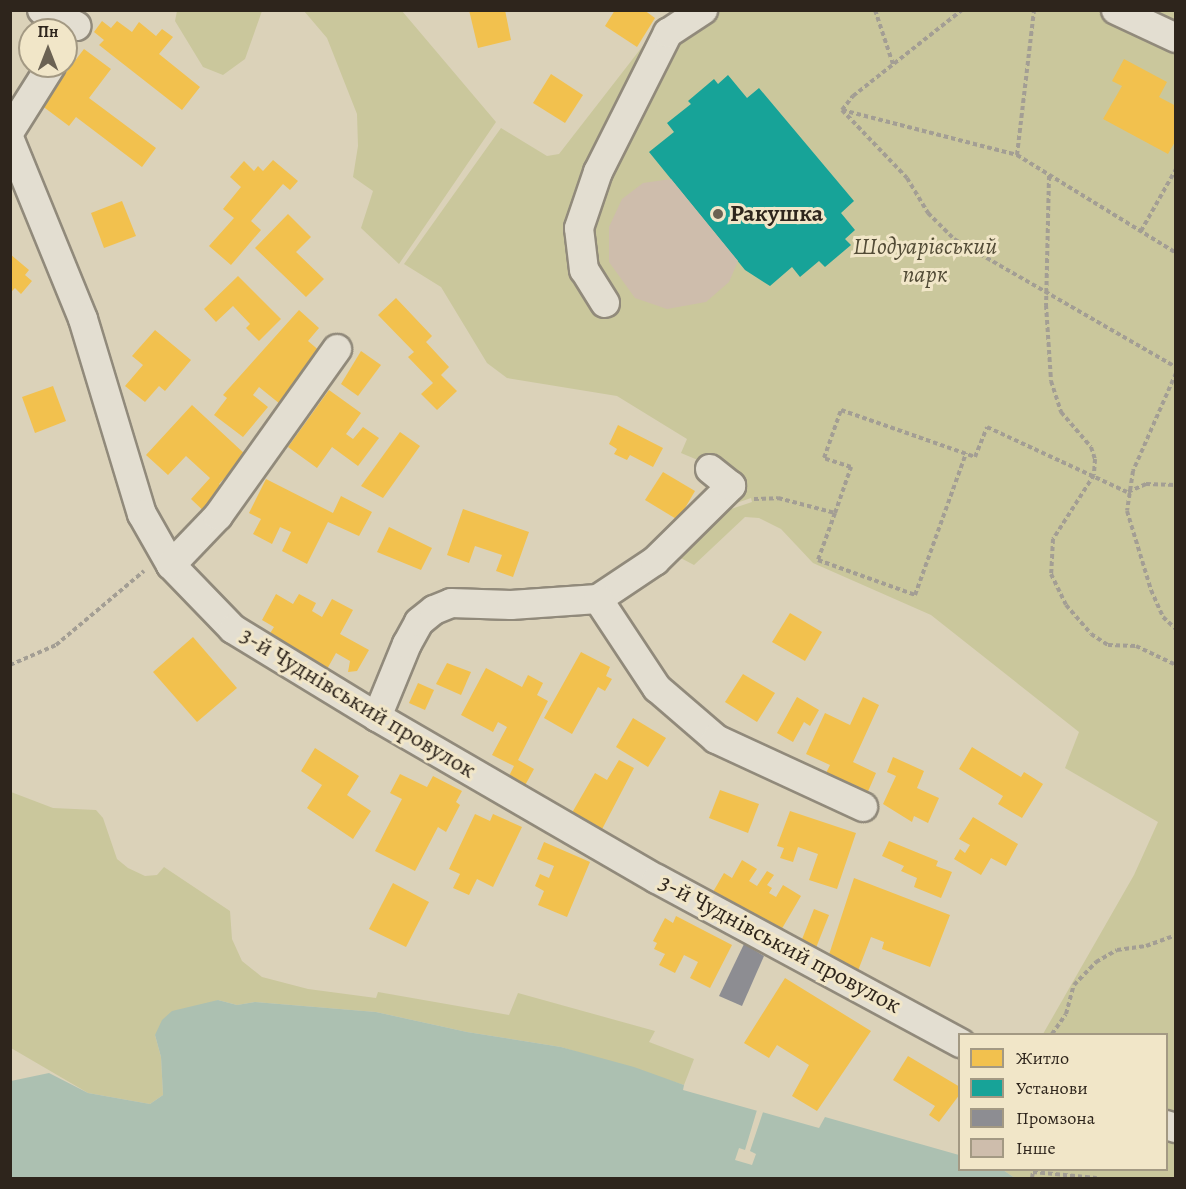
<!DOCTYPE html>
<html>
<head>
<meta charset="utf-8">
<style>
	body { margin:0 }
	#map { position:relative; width:1186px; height:1189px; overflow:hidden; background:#dbd2b9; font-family:Alegreya,serif }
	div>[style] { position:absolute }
	.green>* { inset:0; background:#cac79c }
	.water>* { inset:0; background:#acc0b1 }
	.pier>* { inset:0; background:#dbd2b9 }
	.homes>* { inset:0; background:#f2c14e }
	.public>* { inset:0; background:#17a398 }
	.industry>* { inset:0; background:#8d8d92 }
	.building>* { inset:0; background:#cebdac }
	.path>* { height:4px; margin-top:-2px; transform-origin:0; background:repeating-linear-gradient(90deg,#a39e94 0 4.5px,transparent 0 7.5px) }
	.roads { filter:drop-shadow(2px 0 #918a7b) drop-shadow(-2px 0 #918a7b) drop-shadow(0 2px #918a7b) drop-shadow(0 -2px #918a7b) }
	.minor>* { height:28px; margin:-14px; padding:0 14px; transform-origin:14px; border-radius:14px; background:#e3ded1 }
	.dots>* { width:16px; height:16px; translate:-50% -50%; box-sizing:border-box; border:3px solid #f1e6c8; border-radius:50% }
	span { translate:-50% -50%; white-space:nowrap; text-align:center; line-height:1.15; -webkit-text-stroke:6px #f1e6c8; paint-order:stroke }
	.poi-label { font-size:24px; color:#2e251c; font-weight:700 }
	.left { translate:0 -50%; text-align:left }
	.park-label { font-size:24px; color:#524b36; font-style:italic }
	.street-label { font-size:24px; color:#2e251c }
	.frame { position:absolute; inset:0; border:12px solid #2e251c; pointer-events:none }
	.legend { position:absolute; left:958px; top:1033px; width:210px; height:138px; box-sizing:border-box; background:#f1e6c8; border:2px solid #a39983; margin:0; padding:8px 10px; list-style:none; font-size:18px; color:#2e251c }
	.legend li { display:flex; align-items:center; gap:12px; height:30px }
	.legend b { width:30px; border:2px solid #a39983 }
	.north { position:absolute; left:18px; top:18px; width:60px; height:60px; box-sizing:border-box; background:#f1e6c8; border:2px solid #a39983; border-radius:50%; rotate:0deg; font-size:16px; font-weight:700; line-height:24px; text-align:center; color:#2e251c }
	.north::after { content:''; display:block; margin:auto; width:21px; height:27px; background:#6b6253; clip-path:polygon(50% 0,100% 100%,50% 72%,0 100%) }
</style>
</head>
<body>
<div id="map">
	<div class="green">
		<div style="clip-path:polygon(177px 11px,177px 10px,262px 11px,245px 59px,223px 75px,203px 67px,175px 21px)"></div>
		<div style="clip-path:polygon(304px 11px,402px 11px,496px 122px,399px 264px,361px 228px,373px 191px,353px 177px,358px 146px,357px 114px,327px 38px)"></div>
		<div style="clip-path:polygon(670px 11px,1175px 11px,1175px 1178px,1015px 1178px,1003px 1170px,1166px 1170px,1166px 1034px,1043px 1034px,1134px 875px,1158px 822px,1065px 768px,1079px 732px,931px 615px,813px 563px,781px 529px,759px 518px,745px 517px,694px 565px,675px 555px,725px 511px,752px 502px,751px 498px,722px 508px,724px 471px,681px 453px,687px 439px,617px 396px,507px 378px,487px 363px,441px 287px,404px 264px,501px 128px,547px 156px,559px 154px)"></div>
		<div style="clip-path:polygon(11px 792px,53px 808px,96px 810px,103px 818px,117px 859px,128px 868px,145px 876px,157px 875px,164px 867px,230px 911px,232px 939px,242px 961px,262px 977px,308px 989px,376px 998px,378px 992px,509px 1015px,518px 993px,655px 1031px,649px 1042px,694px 1059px,684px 1085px,561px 1047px,467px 1032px,376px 1012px,255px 1002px,237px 1005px,218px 1000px,155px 1035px,161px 1057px,163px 1095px,150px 1104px,88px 1093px,11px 1048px)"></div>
	</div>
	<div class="water">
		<div style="clip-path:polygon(218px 1000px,237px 1005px,255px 1002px,376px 1012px,467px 1032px,561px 1047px,634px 1067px,684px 1085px,683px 1090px,819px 1128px,825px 1117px,959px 1155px,960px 1170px,1003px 1170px,1015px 1178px,11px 1178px,11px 1081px,49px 1073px,88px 1093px,150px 1104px,163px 1095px,161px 1057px,155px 1035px,162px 1020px,172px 1011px)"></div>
	</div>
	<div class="pier">
		<div style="clip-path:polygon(757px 1110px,763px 1112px,750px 1151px,756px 1154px,752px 1165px,735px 1160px,739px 1148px,745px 1150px)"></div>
	</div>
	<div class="homes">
		<div style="clip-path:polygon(469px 10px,505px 10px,511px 40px,478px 48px)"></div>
		<div style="clip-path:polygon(615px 10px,644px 10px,655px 18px,637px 47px,605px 26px)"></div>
		<div style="clip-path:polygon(102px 21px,111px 28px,117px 21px,132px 32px,139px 22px,156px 36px,162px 29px,173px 37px,159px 54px,200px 87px,182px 110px,99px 45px,104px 40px,94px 32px)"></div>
		<div style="clip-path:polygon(84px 49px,111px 69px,89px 98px,156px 148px,142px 167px,76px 117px,69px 126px,41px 105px)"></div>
		<div style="clip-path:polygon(1124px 59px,1167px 82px,1159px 97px,1176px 106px,1176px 140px,1168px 154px,1103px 119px,1122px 86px,1112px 81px)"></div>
		<div style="clip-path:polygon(551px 74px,583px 95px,565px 123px,533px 103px)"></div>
		<div style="clip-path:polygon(273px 160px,298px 181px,290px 190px,283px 184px,251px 221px,261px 230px,231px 265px,209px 246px,234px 218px,223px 209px,241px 187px,230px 177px,244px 161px,254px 171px,258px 166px,263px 171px)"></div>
		<div style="clip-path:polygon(122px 201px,136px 236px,104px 248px,91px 213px)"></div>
		<div style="clip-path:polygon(288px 214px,311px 237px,296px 252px,324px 279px,306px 297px,255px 248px)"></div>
		<div style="clip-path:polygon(10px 254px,29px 270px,25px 275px,32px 281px,21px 294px,15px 288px,10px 293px)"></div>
		<div style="clip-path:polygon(238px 276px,281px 319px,259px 341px,246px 328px,250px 324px,233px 306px,216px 322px,204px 309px)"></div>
		<div style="clip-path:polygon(396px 298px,432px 336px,426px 342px,449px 367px,441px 375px,457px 391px,437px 410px,421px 394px,433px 383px,408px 357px,414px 352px,378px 315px)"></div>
		<div style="clip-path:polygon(299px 310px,319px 328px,308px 341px,328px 358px,285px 408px,259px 387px,253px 395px,268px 407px,243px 437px,214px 415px,227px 398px,223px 395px)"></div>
		<div style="clip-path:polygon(155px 330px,191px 360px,165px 391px,159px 386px,145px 402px,125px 386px,143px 365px,132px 356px)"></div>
		<div style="clip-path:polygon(361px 351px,381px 365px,358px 396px,341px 384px)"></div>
		<div style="clip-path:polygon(53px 386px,66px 421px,35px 433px,22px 397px)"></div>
		<div style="clip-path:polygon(329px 390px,361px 413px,346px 434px,353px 439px,363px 427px,379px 438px,358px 466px,332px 447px,317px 468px,288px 447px)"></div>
		<div style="clip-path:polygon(192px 405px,246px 455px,219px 484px,229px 493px,208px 515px,191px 499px,210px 478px,186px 456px,168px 475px,146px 455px)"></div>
		<div style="clip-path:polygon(618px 425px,663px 448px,653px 467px,630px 455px,627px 460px,614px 454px,617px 449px,609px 444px)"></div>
		<div style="clip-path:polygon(400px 432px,420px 446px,383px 498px,361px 486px)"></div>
		<div style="clip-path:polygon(663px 472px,695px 491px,678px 520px,645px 500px)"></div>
		<div style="clip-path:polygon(266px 479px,333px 513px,341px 496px,372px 512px,359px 536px,328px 522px,307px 564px,282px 551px,291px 532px,280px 527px,272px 544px,253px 534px,261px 519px,249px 513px)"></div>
		<div style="clip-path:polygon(463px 509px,529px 532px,513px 577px,496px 571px,502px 555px,475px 546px,469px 563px,447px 555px)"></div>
		<div style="clip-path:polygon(389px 527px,432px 548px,421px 570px,377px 552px)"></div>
		<div style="clip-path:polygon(276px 594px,293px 604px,299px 594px,316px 603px,312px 611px,322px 617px,332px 599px,353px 610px,340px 634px,369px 650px,357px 671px,348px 672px,350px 661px,336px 653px,326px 671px,267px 638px,274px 627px,262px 620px)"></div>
		<div style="clip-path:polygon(790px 613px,822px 632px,805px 661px,772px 642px)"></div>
		<div style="clip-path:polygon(193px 637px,237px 688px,197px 722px,153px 672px)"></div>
		<div style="clip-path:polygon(581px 652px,610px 667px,606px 676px,612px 679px,605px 691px,598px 687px,572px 734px,544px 718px)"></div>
		<div style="clip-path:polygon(447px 663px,471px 672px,461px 695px,436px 684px)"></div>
		<div style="clip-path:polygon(486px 668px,522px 687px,528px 675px,543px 683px,537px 695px,548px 701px,518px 760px,534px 769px,523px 789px,507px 780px,514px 766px,492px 755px,507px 727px,498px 722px,493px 732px,461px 715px)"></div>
		<div style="clip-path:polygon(743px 674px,775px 693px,757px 722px,725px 702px)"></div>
		<div style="clip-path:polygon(418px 683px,434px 690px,425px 710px,409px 703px)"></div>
		<div style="clip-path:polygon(797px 697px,819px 710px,810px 726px,804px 722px,793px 742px,777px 733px)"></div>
		<div style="clip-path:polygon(863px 697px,879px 705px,853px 762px,876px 773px,866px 796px,824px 777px,830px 765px,806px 754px,825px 713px,850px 725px)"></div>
		<div style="clip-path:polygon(633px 718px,666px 738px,648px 767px,616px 747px)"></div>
		<div style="clip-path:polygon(972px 747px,1021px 777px,1024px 772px,1043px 784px,1022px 818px,998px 804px,1003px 796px,959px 769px)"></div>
		<div style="clip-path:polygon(315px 748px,359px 776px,347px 795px,371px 811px,353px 839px,307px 808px,322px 785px,301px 771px)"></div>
		<div style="clip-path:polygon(893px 757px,924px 771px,917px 788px,939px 798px,928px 823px,914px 816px,912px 822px,883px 804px,896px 776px,887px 772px)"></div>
		<div style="clip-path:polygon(619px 760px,634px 768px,599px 835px,569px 818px,595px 773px,607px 780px)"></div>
		<div style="clip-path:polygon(400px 774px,427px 787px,433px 776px,462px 791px,456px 802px,460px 805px,446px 832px,438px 827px,415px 871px,375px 851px,402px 799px,390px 793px)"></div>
		<div style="clip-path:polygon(720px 790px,759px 804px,748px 833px,709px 818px)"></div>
		<div style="clip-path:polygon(790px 811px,856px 833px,837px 889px,809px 880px,818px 854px,798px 847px,793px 862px,780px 858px,784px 848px,777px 846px)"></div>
		<div style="clip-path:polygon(475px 814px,490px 821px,493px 814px,522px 827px,493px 887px,477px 879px,469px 895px,453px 888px,460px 874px,449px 869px)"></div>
		<div style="clip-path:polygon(973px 817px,1018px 844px,1006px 866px,991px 858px,981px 875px,954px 859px,960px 849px,965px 853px,970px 845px,959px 839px)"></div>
		<div style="clip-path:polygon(889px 841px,938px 861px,936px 866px,952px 872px,941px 898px,914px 887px,917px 878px,901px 871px,904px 866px,882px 856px)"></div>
		<div style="clip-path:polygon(544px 842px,590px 862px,567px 917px,538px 905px,544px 891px,535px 886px,540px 874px,549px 878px,554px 866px,537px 859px)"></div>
		<div style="clip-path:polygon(742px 860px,757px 869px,749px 881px,757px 886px,767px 871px,774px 875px,767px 885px,772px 888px,769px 893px,776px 897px,783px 885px,801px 896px,777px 937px,710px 897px,724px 873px,732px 878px)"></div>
		<div style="clip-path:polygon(854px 878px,950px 915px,930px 967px,882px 949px,884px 942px,871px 937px,854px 981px,824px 970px)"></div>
		<div style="clip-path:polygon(393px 883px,429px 902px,406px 947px,369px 929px)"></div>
		<div style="clip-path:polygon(814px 909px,829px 915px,810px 963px,795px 957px)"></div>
		<div style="clip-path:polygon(676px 916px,732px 945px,710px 988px,690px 978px,698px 962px,684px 955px,675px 973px,659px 965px,665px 954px,654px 949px,657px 943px,653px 941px,665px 918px,673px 923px)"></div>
		<div style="clip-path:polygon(785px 978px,871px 1031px,817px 1111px,792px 1096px,809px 1065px,777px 1045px,769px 1058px,744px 1043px)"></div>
		<div style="clip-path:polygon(908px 1056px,960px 1087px,960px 1094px,939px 1122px,929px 1115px,935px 1106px,893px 1080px)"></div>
	</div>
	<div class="public">
		<div style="clip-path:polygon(728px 75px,747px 98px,759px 88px,854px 201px,841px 213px,855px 230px,845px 239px,851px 245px,825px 267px,819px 261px,800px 277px,792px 267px,770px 286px,745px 270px,649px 152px,674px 132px,667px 123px,691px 104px,688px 101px,714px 79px,718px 84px)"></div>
	</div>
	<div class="industry">
		<div style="clip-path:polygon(744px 944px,764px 956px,742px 1006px,719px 996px)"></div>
	</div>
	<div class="building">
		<div style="clip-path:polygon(671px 179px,738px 261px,729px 282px,706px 302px,667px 309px,635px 298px,609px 262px,609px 227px,622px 199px,643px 183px)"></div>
	</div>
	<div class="path">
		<div style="left:875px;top:10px;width:57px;rotate:71.6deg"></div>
		<div style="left:842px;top:110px;width:94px;rotate:46.3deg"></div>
		<div style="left:907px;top:178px;width:41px;rotate:59deg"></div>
		<div style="left:928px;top:213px;width:37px;rotate:45deg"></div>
		<div style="left:954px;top:239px;width:256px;rotate:30deg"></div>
		<div style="left:842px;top:110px;width:181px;rotate:14.4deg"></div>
		<div style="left:1017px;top:155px;width:187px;rotate:31.6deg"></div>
		<div style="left:842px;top:110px;width:18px;rotate:-52deg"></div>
		<div style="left:853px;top:96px;width:139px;rotate:-38.3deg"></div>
		<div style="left:1017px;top:155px;width:146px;rotate:-83.3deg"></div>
		<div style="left:1049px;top:176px;width:129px;rotate:91.3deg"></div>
		<div style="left:1046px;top:305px;width:76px;rotate:86.2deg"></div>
		<div style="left:1051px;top:381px;width:33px;rotate:72deg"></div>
		<div style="left:1061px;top:412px;width:46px;rotate:49.4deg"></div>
		<div style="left:1091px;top:447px;width:13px;rotate:72deg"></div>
		<div style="left:1095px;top:459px;width:16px;rotate:94deg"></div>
		<div style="left:1094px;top:475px;width:76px;rotate:122.6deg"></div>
		<div style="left:1053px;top:539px;width:35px;rotate:93deg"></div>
		<div style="left:1051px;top:574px;width:34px;rotate:64deg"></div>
		<div style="left:1066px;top:605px;width:38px;rotate:49deg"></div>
		<div style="left:1091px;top:634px;width:20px;rotate:33deg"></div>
		<div style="left:1108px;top:645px;width:28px;rotate:2deg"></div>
		<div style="left:1136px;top:646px;width:44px;rotate:25.4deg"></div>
		<div style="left:1141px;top:231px;width:71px;rotate:-60.6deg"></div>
		<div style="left:1176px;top:373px;width:107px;rotate:113.7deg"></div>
		<div style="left:1133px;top:471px;width:40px;rotate:98.5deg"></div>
		<div style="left:1127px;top:511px;width:83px;rotate:73.1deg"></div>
		<div style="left:1151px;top:590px;width:30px;rotate:66deg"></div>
		<div style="left:1163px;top:617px;width:18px;rotate:43deg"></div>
		<div style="left:1128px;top:492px;width:20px;rotate:-24deg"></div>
		<div style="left:1146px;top:484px;width:30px;rotate:2deg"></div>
		<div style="left:754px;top:499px;width:24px;rotate:-2deg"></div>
		<div style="left:778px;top:498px;width:59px;rotate:14.7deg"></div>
		<div style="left:835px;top:513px;width:50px;rotate:109.9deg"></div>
		<div style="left:818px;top:560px;width:103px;rotate:19.8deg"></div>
		<div style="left:915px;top:595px;width:151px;rotate:-70.2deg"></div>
		<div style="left:835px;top:513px;width:49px;rotate:-70.8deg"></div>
		<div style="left:851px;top:467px;width:28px;rotate:-162deg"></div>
		<div style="left:824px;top:458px;width:51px;rotate:-70.5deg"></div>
		<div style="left:841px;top:410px;width:142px;rotate:19.3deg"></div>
		<div style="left:975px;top:457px;width:32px;rotate:-68deg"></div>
		<div style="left:987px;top:427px;width:154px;rotate:24.9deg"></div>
		<div style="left:10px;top:665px;width:50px;rotate:-23.5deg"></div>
		<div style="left:56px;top:645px;width:115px;rotate:-40.1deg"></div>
		<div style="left:1052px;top:1034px;width:24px;rotate:-55deg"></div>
		<div style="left:1066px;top:1014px;width:30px;rotate:-75deg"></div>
		<div style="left:1074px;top:985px;width:32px;rotate:-46deg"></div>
		<div style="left:1096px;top:962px;width:24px;rotate:-30deg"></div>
		<div style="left:1117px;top:950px;width:29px;rotate:-8deg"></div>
		<div style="left:1146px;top:946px;width:32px;rotate:-20deg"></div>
		<div style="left:1032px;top:1178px;width:6px;rotate:-81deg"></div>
		<div style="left:1033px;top:1172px;width:64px;rotate:5.4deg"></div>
	</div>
	<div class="roads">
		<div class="minor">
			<div style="left:42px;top:10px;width:38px;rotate:25deg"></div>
			<div style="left:1116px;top:10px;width:66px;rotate:25deg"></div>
			<div style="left:10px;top:131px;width:77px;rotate:-57.8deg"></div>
			<div style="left:10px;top:140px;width:193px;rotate:67.8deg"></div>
			<div style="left:83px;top:319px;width:204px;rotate:73.2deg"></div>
			<div style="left:142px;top:514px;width:59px;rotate:60.4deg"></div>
			<div style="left:171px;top:565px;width:89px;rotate:45.9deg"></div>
			<div style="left:233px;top:629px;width:169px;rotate:31.4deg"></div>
			<div style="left:377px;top:717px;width:323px;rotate:30.1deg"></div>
			<div style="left:657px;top:879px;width:345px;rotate:28.4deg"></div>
			<div style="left:605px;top:303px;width:39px;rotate:-122deg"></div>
			<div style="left:584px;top:270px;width:42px;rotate:-96.8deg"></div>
			<div style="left:579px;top:228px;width:59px;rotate:-71.3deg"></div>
			<div style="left:598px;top:172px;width:156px;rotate:-63.3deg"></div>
			<div style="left:668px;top:33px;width:42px;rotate:-33.3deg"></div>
			<div style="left:171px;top:565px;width:68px;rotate:-46.2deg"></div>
			<div style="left:218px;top:516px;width:205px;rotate:-54.5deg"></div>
			<div style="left:598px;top:599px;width:69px;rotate:-33.7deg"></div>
			<div style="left:655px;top:561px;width:107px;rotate:-44.6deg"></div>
			<div style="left:731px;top:486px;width:27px;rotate:-141deg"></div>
			<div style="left:377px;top:717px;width:79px;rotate:-67.7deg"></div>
			<div style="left:407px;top:644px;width:25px;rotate:-61deg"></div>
			<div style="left:419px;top:622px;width:19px;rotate:-39deg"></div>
			<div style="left:434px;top:610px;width:18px;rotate:-22deg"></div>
			<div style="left:451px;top:603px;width:60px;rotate:1.9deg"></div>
			<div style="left:511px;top:605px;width:87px;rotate:-3.9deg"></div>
			<div style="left:598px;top:599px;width:107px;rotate:56.5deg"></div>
			<div style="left:657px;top:688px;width:78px;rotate:40.8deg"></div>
			<div style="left:716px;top:739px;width:162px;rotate:24.8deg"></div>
			<div style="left:1166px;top:1125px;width:10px;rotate:17deg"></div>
		</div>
	</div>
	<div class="dots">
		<div style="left:718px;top:214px;background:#6b6253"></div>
	</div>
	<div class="poi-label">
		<span class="left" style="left:730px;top:214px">Ракушка</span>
	</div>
	<div class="park-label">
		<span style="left:925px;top:261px">Шодуарівський<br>парк</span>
	</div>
	<div class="street-label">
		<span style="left:358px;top:703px;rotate:31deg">3-й Чуднівський провулок</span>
		<span style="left:780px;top:944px;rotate:28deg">3-й Чуднівський провулок</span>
	</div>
	<div class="frame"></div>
	<ul class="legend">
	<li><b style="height:16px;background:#f2c14e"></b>Житло</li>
	<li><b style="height:16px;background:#17a398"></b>Установи</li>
	<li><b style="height:16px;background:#8d8d92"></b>Промзона</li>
	<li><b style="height:16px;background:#cebdac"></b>Інше</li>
	</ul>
	<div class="north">Пн</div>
</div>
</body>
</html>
